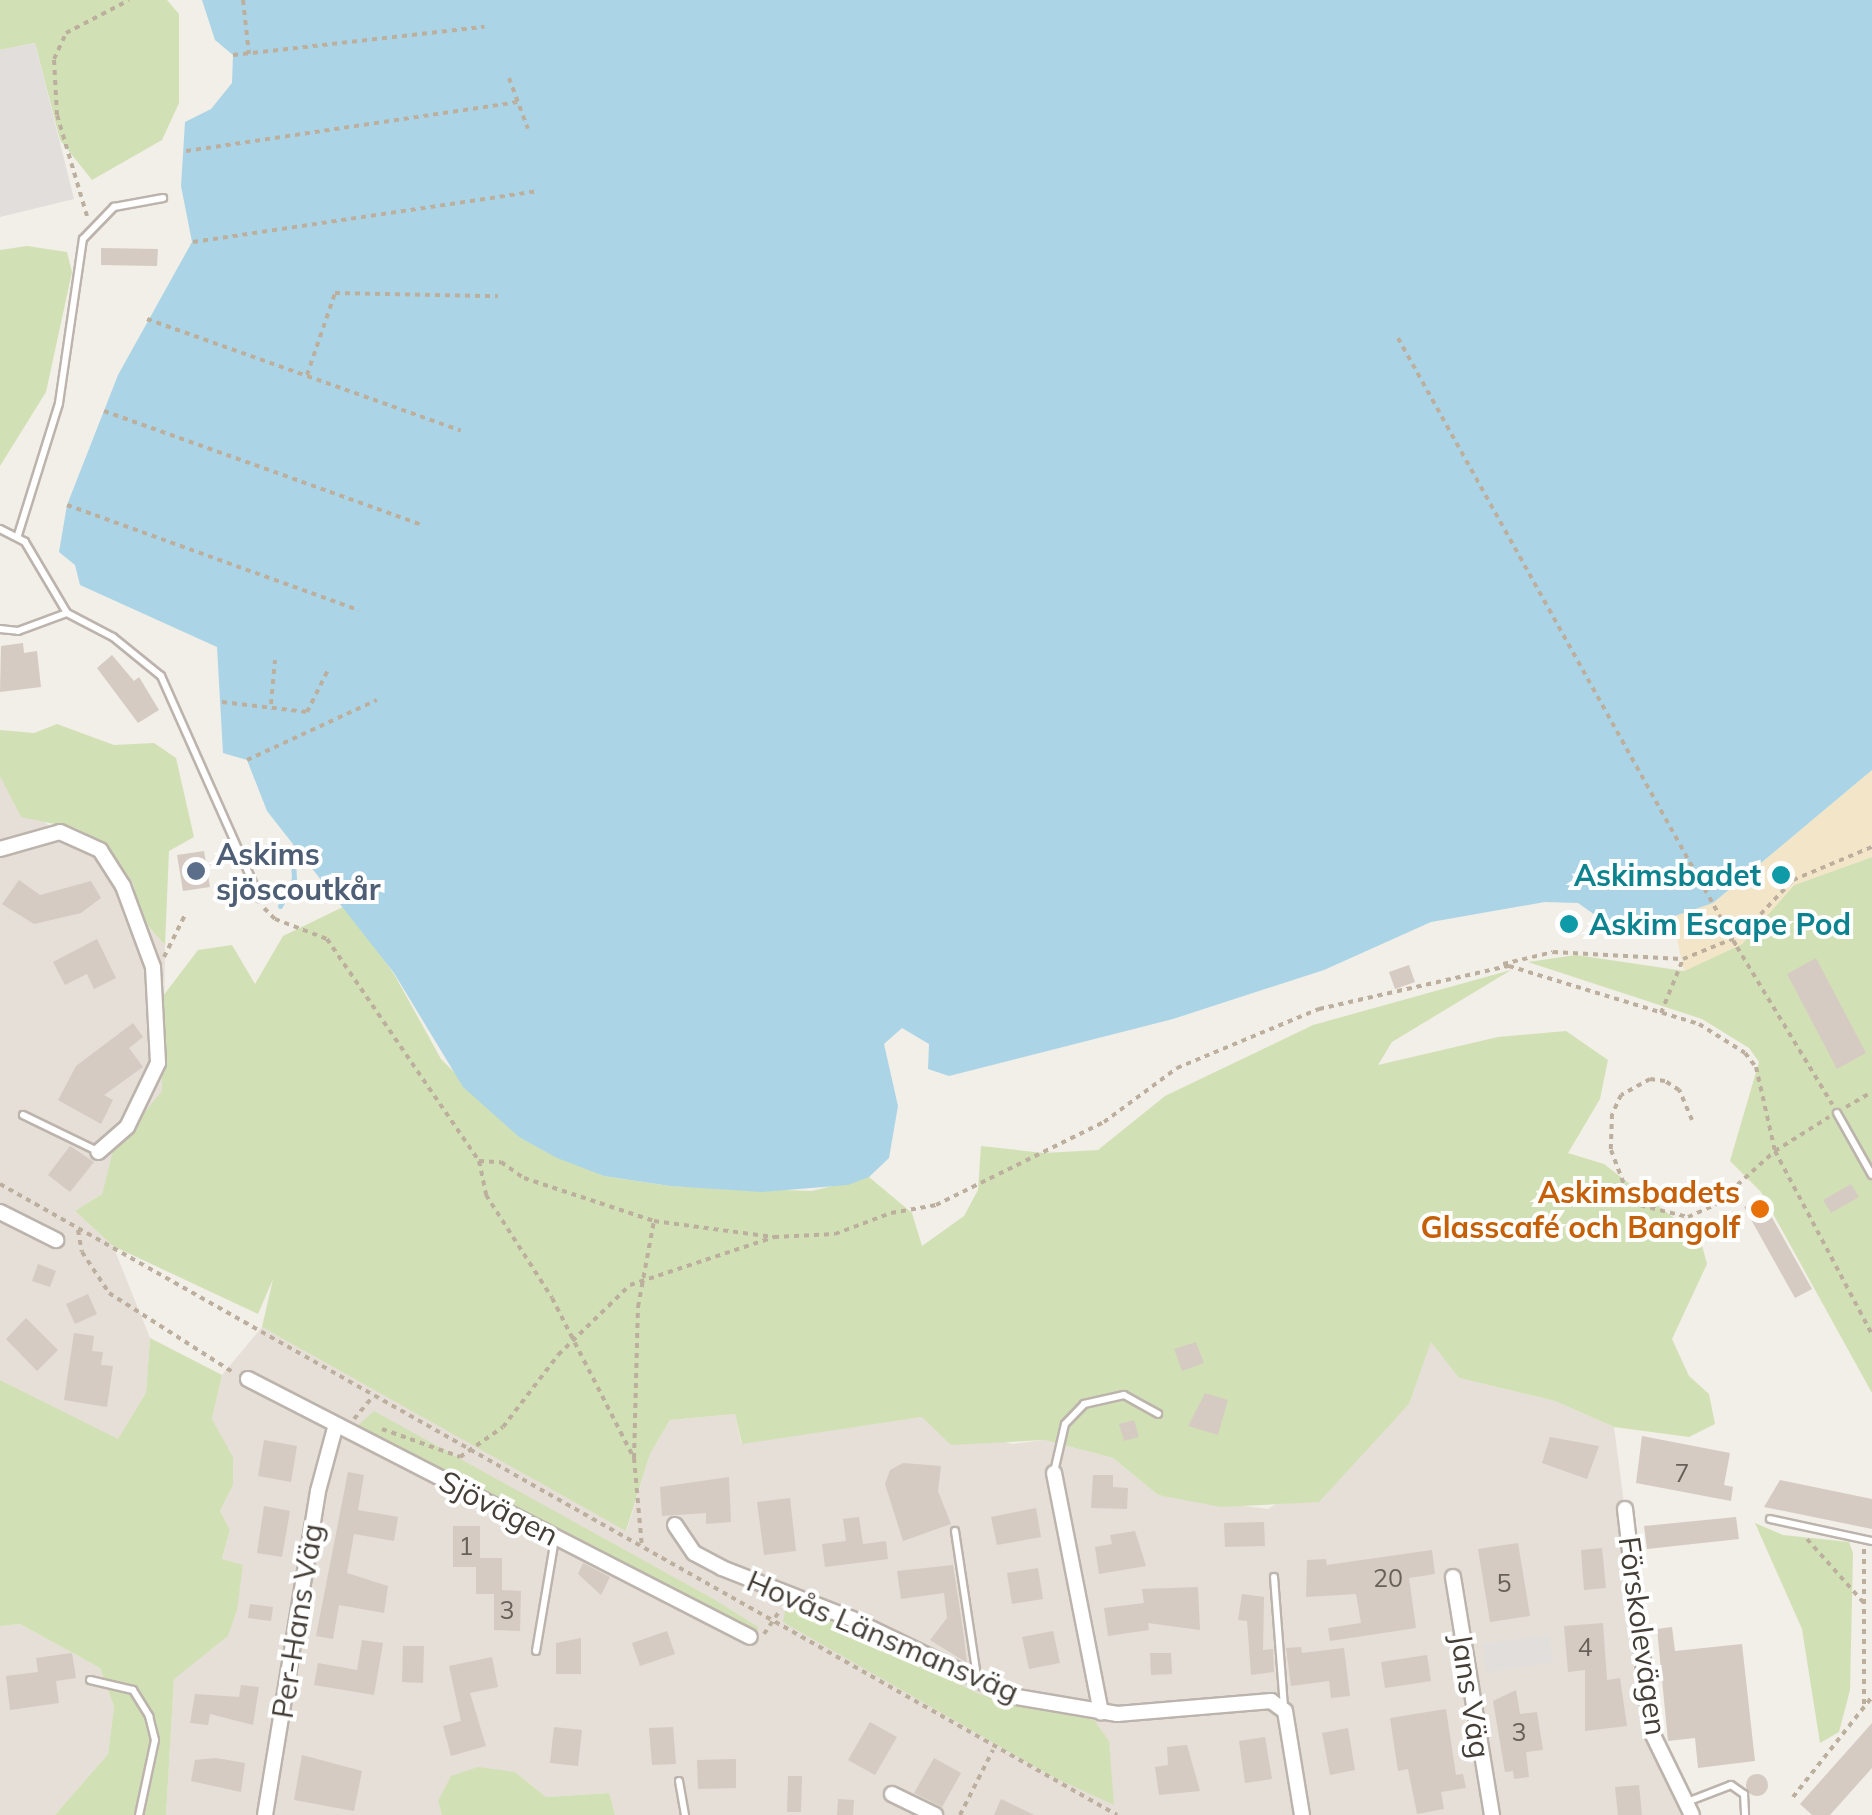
<!DOCTYPE html>
<html>
<head>
<meta charset="utf-8">
<style>
	body { margin:0 }
	#map { position:relative; width:1872px; height:1815px; overflow:hidden; background:#f2eee8; font-family:Mulish,sans-serif }
	div>[style] { position:absolute }
	.residential>* { inset:0; background:#e5dfd7 }
	.green>* { inset:0; background:#d2e1b5 }
	.sand>* { inset:0; background:#f2e5c8 }
	.parking>* { inset:0; background:#e1dedc }
	.water>* { inset:0; background:#abd5e7 }
	.stream>* { height:5px; margin:-2.5px; padding:0 2.5px; transform-origin:2.5px; border-radius:2.5px; background:#abd5e7 }
	.building>* { inset:0; background:#d5cbc2 }
	.round { border-radius:50% }
	.path>* { height:4px; margin-top:-2px; transform-origin:0; background:repeating-linear-gradient(90deg,#bcaf9e 0 5px,transparent 0 10px) }
	.roads { filter:drop-shadow(2px 0 #bcb4ac) drop-shadow(-2px 0 #bcb4ac) drop-shadow(0 2px #bcb4ac) drop-shadow(0 -2px #bcb4ac) }
	.lane>* { height:6px; margin:-3px; padding:0 3px; transform-origin:3px; border-radius:3px; background:#fff }
	.street>* { height:14px; margin:-7px; padding:0 7px; transform-origin:7px; border-radius:7px; background:#fff }
	.dots>* { width:28px; height:28px; translate:-50% -50%; box-sizing:border-box; border:5px solid #fff; border-radius:50% }
	span { translate:-50% -50%; white-space:nowrap; text-align:center; line-height:1.15; -webkit-text-stroke:8px #fff; paint-order:stroke }
	.number-label { font-size:25px; color:#68615a }
	.number-label span { -webkit-text-stroke-width:0 }
	.service-label { font-size:30px; color:#4e5e75; font-weight:700 }
	.left { translate:0 -50%; text-align:left }
	.culture-label { font-size:30px; color:#0d838f; font-weight:700 }
	.right { translate:-100% -50%; text-align:right }
	.food-label { font-size:30px; color:#c56008; font-weight:700 }
	.street-label { font-size:30px; color:#443e37 }
</style>
</head>
<body>
<div id="map">
	<div class="residential">
		<div style="clip-path:polygon(0 776px,50px 827px,78px 829px,105px 844px,133px 883px,141px 918px,165px 945px,163px 1091px,114px 1151px,102px 1194px,75px 1211px,113px 1246px,150px 1338px,146px 1393px,118px 1440px,0 1380px)"></div>
		<div style="clip-path:polygon(262px 1327px,627px 1530px,650px 1454px,670px 1420px,735px 1414px,741px 1443px,922px 1417px,1012px 1444px,1045px 1440px,1113px 1458px,1158px 1495px,1268px 1509px,1367px 1448px,1409px 1404px,1431px 1341px,1459px 1378px,1555px 1401px,1614px 1427px,1651px 1710px,1697px 1815px,615px 1815px,608px 1793px,546px 1797px,515px 1772px,438px 1801px,442px 1815px,166px 1815px,174px 1678px,228px 1636px,243px 1566px,222px 1560px,230px 1530px,220px 1511px,233px 1485px,233px 1458px,212px 1419px,222px 1375px)"></div>
		<div style="clip-path:polygon(20px 1624px,100px 1668px,114px 1707px,108px 1754px,55px 1815px,0 1815px,0 1626px)"></div>
	</div>
	<div class="green">
		<div style="clip-path:polygon(0 0,167px 0,179px 14px,179px 103px,162px 140px,92px 180px,60px 140px,35px 43px,0 50px)"></div>
		<div style="clip-path:polygon(27px 246px,67px 252px,72px 272px,46px 392px,0 466px,0 250px)"></div>
		<div style="clip-path:polygon(57px 724px,114px 745px,154px 743px,176px 758px,194px 837px,169px 851px,165px 945px,141px 918px,133px 883px,105px 844px,78px 829px,21px 817px,0 776px,0 730px,34px 733px)"></div>
		<div style="clip-path:polygon(1872px 857px,1872px 1393px,1761px 1192px,1730px 1161px,1759px 1062px,1749px 1048px,1702px 1019px,1528px 962px,1576px 955px,1684px 971px,1742px 944px,1794px 885px)"></div>
		<div style="clip-path:polygon(345px 906px,394px 974px,441px 1059px,519px 1137px,604px 1176px,670px 1186px,812px 1191px,869px 1177px,912px 1213px,922px 1246px,964px 1216px,978px 1190px,981px 1146px,1044px 1153px,1098px 1150px,1165px 1096px,1313px 1025px,1511px 970px,1392px 1042px,1378px 1065px,1498px 1037px,1566px 1031px,1608px 1060px,1600px 1099px,1568px 1153px,1604px 1164px,1700px 1238px,1707px 1264px,1672px 1339px,1689px 1376px,1709px 1394px,1715px 1424px,1689px 1437px,1614px 1427px,1555px 1401px,1459px 1378px,1431px 1342px,1409px 1404px,1319px 1502px,1221px 1507px,1158px 1495px,1113px 1458px,1045px 1440px,951px 1445px,922px 1417px,742px 1444px,735px 1414px,670px 1420px,650px 1454px,626px 1531px,262px 1327px,273px 1279px,258px 1314px,113px 1246px,75px 1211px,102px 1194px,113px 1151px,162px 1091px,163px 996px,198px 950px,232px 945px,255px 984px,283px 936px)"></div>
		<div style="clip-path:polygon(150px 1338px,222px 1375px,212px 1419px,233px 1457px,233px 1485px,220px 1511px,230px 1530px,222px 1559px,243px 1565px,237px 1610px,228px 1636px,174px 1679px,166px 1815px,55px 1815px,108px 1754px,114px 1707px,100px 1668px,20px 1624px,0 1626px,0 1380px,118px 1439px,146px 1393px)"></div>
		<div style="clip-path:polygon(374px 1411px,715px 1600px,758px 1627px,757px 1633px,355px 1428px)"></div>
		<div style="clip-path:polygon(1755px 1523px,1783px 1535px,1849px 1542px,1853px 1553px,1850px 1690px,1839px 1732px,1820px 1743px,1802px 1629px)"></div>
		<div style="clip-path:polygon(801px 1605px,979px 1694px,1094px 1720px,1109px 1741px,1114px 1805px,1055px 1778px,783px 1622px,785px 1611px)"></div>
		<div style="clip-path:polygon(478px 1767px,515px 1772px,546px 1797px,609px 1793px,615px 1815px,442px 1815px,438px 1801px,451px 1776px)"></div>
	</div>
	<div class="sand">
		<div style="clip-path:polygon(1872px 770px,1872px 857px,1794px 885px,1742px 944px,1684px 971px,1672px 917px,1713px 903px)"></div>
	</div>
	<div class="parking">
		<div style="clip-path:polygon(35px 43px,74px 199px,0 217px,0 50px)"></div>
		<div style="clip-path:polygon(1549px 1635px,1553px 1662px,1487px 1672px,1483px 1644px)"></div>
	</div>
	<div class="water">
		<div style="clip-path:polygon(202px 0,1872px 0,1872px 770px,1713px 903px,1622px 934px,1578px 903px,1545px 902px,1431px 922px,1324px 970px,1173px 1019px,949px 1076px,928px 1069px,929px 1044px,902px 1028px,884px 1044px,898px 1106px,889px 1158px,869px 1177px,848px 1185px,762px 1192px,670px 1186px,604px 1176px,557px 1158px,519px 1137px,463px 1087px,394px 973px,267px 811px,247px 760px,223px 753px,217px 647px,80px 585px,75px 565px,59px 552px,67px 505px,118px 375px,192px 242px,181px 186px,185px 122px,211px 109px,232px 83px,233px 55px,215px 40px)"></div>
	</div>
	<div class="stream">
		<div style="left:280px;top:906px;width:30px;rotate:-63deg"></div>
		<div style="left:294px;top:879px;width:19px;rotate:-93deg"></div>
		<div style="left:293px;top:860px;width:11px;rotate:-38deg"></div>
	</div>
	<div class="building">
		<div style="clip-path:polygon(101px 248px,158px 249px,157px 266px,101px 265px)"></div>
		<div style="clip-path:polygon(23px 643px,24px 653px,37px 651px,41px 687px,0 692px,1px 646px)"></div>
		<div style="clip-path:polygon(112px 655px,134px 681px,139px 677px,159px 710px,138px 723px,97px 668px)"></div>
		<div style="clip-path:polygon(204px 851px,210px 887px,183px 891px,177px 855px)"></div>
		<div style="clip-path:polygon(19px 880px,40px 895px,91px 881px,101px 898px,81px 913px,34px 924px,2px 904px)"></div>
		<div style="clip-path:polygon(97px 939px,116px 978px,94px 989px,87px 974px,65px 985px,53px 962px)"></div>
		<div style="clip-path:polygon(1816px 958px,1866px 1053px,1837px 1069px,1787px 974px)"></div>
		<div style="clip-path:polygon(1409px 965px,1415px 982px,1395px 989px,1389px 972px)"></div>
		<div style="clip-path:polygon(133px 1023px,143px 1037px,129px 1048px,143px 1067px,104px 1095px,113px 1100px,101px 1124px,58px 1100px,76px 1066px)"></div>
		<div style="clip-path:polygon(70px 1146px,94px 1162px,70px 1192px,48px 1175px)"></div>
		<div style="clip-path:polygon(1851px 1184px,1859px 1197px,1831px 1213px,1823px 1200px)"></div>
		<div style="clip-path:polygon(1761px 1198px,1812px 1289px,1795px 1298px,1744px 1207px)"></div>
		<div style="clip-path:polygon(38px 1264px,56px 1271px,50px 1287px,32px 1281px)"></div>
		<div style="clip-path:polygon(88px 1294px,97px 1314px,75px 1324px,66px 1304px)"></div>
		<div style="clip-path:polygon(26px 1318px,58px 1350px,37px 1371px,6px 1339px)"></div>
		<div style="clip-path:polygon(74px 1333px,94px 1336px,92px 1351px,103px 1352px,101px 1365px,113px 1366px,107px 1407px,64px 1400px)"></div>
		<div style="clip-path:polygon(1196px 1342px,1204px 1363px,1182px 1371px,1174px 1349px)"></div>
		<div style="clip-path:polygon(1205px 1393px,1228px 1400px,1218px 1435px,1188px 1426px)"></div>
		<div style="clip-path:polygon(1134px 1420px,1139px 1437px,1124px 1441px,1119px 1424px)"></div>
		<div style="clip-path:polygon(1642px 1436px,1730px 1453px,1724px 1485px,1733px 1487px,1731px 1501px,1636px 1483px)"></div>
		<div style="clip-path:polygon(1550px 1437px,1599px 1446px,1587px 1479px,1542px 1463px)"></div>
		<div style="clip-path:polygon(264px 1440px,297px 1446px,291px 1482px,258px 1476px)"></div>
		<div style="clip-path:polygon(903px 1463px,941px 1466px,938px 1491px,951px 1524px,903px 1541px,885px 1484px,890px 1470px)"></div>
		<div style="clip-path:polygon(348px 1472px,364px 1475px,358px 1510px,398px 1517px,394px 1541px,354px 1534px,347px 1573px,388px 1586px,384px 1613px,339px 1605px,333px 1639px,316px 1636px)"></div>
		<div style="clip-path:polygon(1093px 1475px,1113px 1475px,1113px 1487px,1128px 1488px,1127px 1509px,1091px 1508px)"></div>
		<div style="clip-path:polygon(729px 1477px,731px 1522px,706px 1524px,706px 1513px,662px 1516px,660px 1487px)"></div>
		<div style="clip-path:polygon(1780px 1480px,1872px 1499px,1872px 1529px,1764px 1507px)"></div>
		<div style="clip-path:polygon(790px 1498px,796px 1551px,764px 1555px,757px 1502px)"></div>
		<div style="clip-path:polygon(264px 1506px,290px 1511px,282px 1557px,257px 1553px)"></div>
		<div style="clip-path:polygon(1036px 1508px,1041px 1537px,997px 1545px,991px 1517px)"></div>
		<div style="clip-path:polygon(859px 1517px,863px 1544px,886px 1541px,888px 1559px,825px 1567px,822px 1544px,846px 1541px,843px 1519px)"></div>
		<div style="clip-path:polygon(1736px 1517px,1739px 1539px,1647px 1549px,1644px 1526px)"></div>
		<div style="clip-path:polygon(1264px 1522px,1265px 1546px,1225px 1547px,1224px 1523px)"></div>
		<div style="clip-path:polygon(453px 1526px,480px 1526px,480px 1558px,502px 1558px,502px 1590px,521px 1591px,520px 1631px,494px 1630px,494px 1594px,476px 1594px,476px 1567px,453px 1567px)"></div>
		<div style="clip-path:polygon(1135px 1531px,1146px 1566px,1099px 1574px,1095px 1547px,1112px 1544px,1110px 1535px)"></div>
		<div style="clip-path:polygon(1518px 1543px,1530px 1616px,1490px 1622px,1478px 1549px)"></div>
		<div style="clip-path:polygon(1602px 1548px,1606px 1588px,1584px 1590px,1581px 1550px)"></div>
		<div style="clip-path:polygon(1432px 1550px,1435px 1574px,1409px 1578px,1416px 1628px,1330px 1641px,1328px 1628px,1361px 1623px,1356px 1594px,1306px 1597px,1307px 1560px,1326px 1559px,1327px 1565px)"></div>
		<div style="clip-path:polygon(583px 1563px,610px 1577px,601px 1595px,578px 1574px)"></div>
		<div style="clip-path:polygon(953px 1565px,963px 1630px,967px 1663px,930px 1640px,947px 1618px,944px 1593px,901px 1599px,897px 1571px)"></div>
		<div style="clip-path:polygon(1038px 1568px,1043px 1599px,1012px 1604px,1007px 1573px)"></div>
		<div style="clip-path:polygon(1198px 1587px,1200px 1630px,1148px 1623px,1149px 1630px,1108px 1636px,1104px 1608px,1144px 1603px,1142px 1589px)"></div>
		<div style="clip-path:polygon(1242px 1594px,1264px 1597px,1263px 1650px,1273px 1649px,1274px 1672px,1251px 1675px,1247px 1621px,1238px 1620px)"></div>
		<div style="clip-path:polygon(250px 1604px,273px 1607px,271px 1621px,248px 1618px)"></div>
		<div style="clip-path:polygon(1603px 1623px,1607px 1680px,1620px 1678px,1627px 1726px,1585px 1731px,1585px 1670px,1568px 1672px,1564px 1626px)"></div>
		<div style="clip-path:polygon(1672px 1627px,1675px 1651px,1742px 1644px,1755px 1761px,1698px 1768px,1695px 1738px,1668px 1741px,1657px 1629px)"></div>
		<div style="clip-path:polygon(667px 1631px,675px 1654px,640px 1666px,632px 1643px)"></div>
		<div style="clip-path:polygon(1053px 1631px,1060px 1663px,1029px 1669px,1022px 1637px)"></div>
		<div style="clip-path:polygon(581px 1638px,581px 1674px,556px 1674px,556px 1643px)"></div>
		<div style="clip-path:polygon(362px 1640px,383px 1643px,374px 1695px,314px 1685px,318px 1663px,357px 1670px)"></div>
		<div style="clip-path:polygon(403px 1646px,424px 1646px,423px 1683px,402px 1682px)"></div>
		<div style="clip-path:polygon(1301px 1647px,1302px 1653px,1344px 1648px,1350px 1696px,1331px 1698px,1329px 1681px,1291px 1686px,1286px 1648px)"></div>
		<div style="clip-path:polygon(72px 1653px,76px 1678px,56px 1681px,59px 1703px,10px 1710px,6px 1676px,38px 1672px,36px 1658px)"></div>
		<div style="clip-path:polygon(1150px 1653px,1171px 1653px,1172px 1674px,1151px 1675px)"></div>
		<div style="clip-path:polygon(1427px 1655px,1431px 1681px,1385px 1688px,1381px 1662px)"></div>
		<div style="clip-path:polygon(492px 1657px,498px 1687px,470px 1693px,486px 1746px,451px 1756px,443px 1726px,461px 1721px,449px 1666px)"></div>
		<div style="clip-path:polygon(241px 1685px,259px 1687px,253px 1725px,210px 1714px,208px 1725px,190px 1723px,195px 1694px,239px 1697px)"></div>
		<div style="clip-path:polygon(1516px 1690px,1520px 1714px,1537px 1712px,1543px 1750px,1526px 1752px,1529px 1777px,1514px 1779px,1513px 1771px,1505px 1772px,1493px 1701px)"></div>
		<div style="clip-path:polygon(1446px 1709px,1456px 1775px,1463px 1774px,1466px 1788px,1441px 1792px,1444px 1809px,1417px 1814px,1408px 1769px,1398px 1771px,1390px 1718px)"></div>
		<div style="clip-path:polygon(870px 1722px,897px 1737px,875px 1775px,848px 1760px)"></div>
		<div style="clip-path:polygon(1872px 1723px,1872px 1768px,1830px 1815px,1812px 1815px,1800px 1804px)"></div>
		<div style="clip-path:polygon(554px 1727px,582px 1730px,578px 1766px,550px 1763px)"></div>
		<div style="clip-path:polygon(673px 1727px,676px 1764px,652px 1765px,649px 1728px)"></div>
		<div style="clip-path:polygon(1348px 1728px,1355px 1770px,1330px 1775px,1322px 1733px)"></div>
		<div style="clip-path:polygon(1265px 1737px,1272px 1779px,1245px 1783px,1239px 1741px)"></div>
		<div style="clip-path:polygon(1187px 1745px,1200px 1791px,1159px 1795px,1155px 1767px,1168px 1765px,1167px 1747px)"></div>
		<div style="clip-path:polygon(302px 1755px,362px 1771px,354px 1811px,294px 1800px)"></div>
		<div style="clip-path:polygon(216px 1758px,245px 1763px,241px 1792px,191px 1781px,195px 1760px)"></div>
		<div style="clip-path:polygon(934px 1758px,961px 1773px,942px 1807px,914px 1793px)"></div>
		<div style="clip-path:polygon(736px 1759px,736px 1788px,698px 1789px,697px 1760px)"></div>
		<div class="round" style="left:1746px;top:1774px;width:22px;height:22px"></div>
		<div style="clip-path:polygon(788px 1776px,802px 1776px,801px 1812px,787px 1812px)"></div>
		<div style="clip-path:polygon(1639px 1785px,1642px 1815px,1618px 1815px,1615px 1787px)"></div>
		<div style="clip-path:polygon(838px 1799px,854px 1800px,853px 1815px,837px 1815px)"></div>
		<div style="clip-path:polygon(1001px 1799px,1034px 1815px,994px 1815px)"></div>
	</div>
	<div class="path">
		<div style="left:243px;top:0;width:54px;rotate:83.7deg"></div>
		<div style="left:233px;top:55px;width:253px;rotate:-6.4deg"></div>
		<div style="left:509px;top:78px;width:54px;rotate:69.6deg"></div>
		<div style="left:186px;top:151px;width:335px;rotate:-8.4deg"></div>
		<div style="left:87px;top:216px;width:105px;rotate:-106.5deg"></div>
		<div style="left:57px;top:115px;width:56px;rotate:-93.1deg"></div>
		<div style="left:54px;top:59px;width:29px;rotate:-65deg"></div>
		<div style="left:66px;top:33px;width:71px;rotate:-27.6deg"></div>
		<div style="left:193px;top:242px;width:349px;rotate:-8.4deg"></div>
		<div style="left:147px;top:319px;width:333px;rotate:19.6deg"></div>
		<div style="left:1398px;top:338px;width:697px;rotate:60.9deg"></div>
		<div style="left:1737px;top:947px;width:184px;rotate:58.8deg"></div>
		<div style="left:307px;top:375px;width:87px;rotate:-71.1deg"></div>
		<div style="left:335px;top:293px;width:163px;rotate:1.1deg"></div>
		<div style="left:104px;top:411px;width:339px;rotate:19.7deg"></div>
		<div style="left:67px;top:505px;width:310px;rotate:19.8deg"></div>
		<div style="left:222px;top:702px;width:86px;rotate:6.7deg"></div>
		<div style="left:307px;top:712px;width:47px;rotate:-63.4deg"></div>
		<div style="left:271px;top:704px;width:44px;rotate:-84.8deg"></div>
		<div style="left:247px;top:760px;width:143px;rotate:-24.8deg"></div>
		<div style="left:264px;top:908px;width:16px;rotate:45deg"></div>
		<div style="left:275px;top:919px;width:56px;rotate:21deg"></div>
		<div style="left:327px;top:939px;width:269px;rotate:55.6deg"></div>
		<div style="left:479px;top:1161px;width:35px;rotate:78deg"></div>
		<div style="left:486px;top:1195px;width:122px;rotate:57.3deg"></div>
		<div style="left:552px;top:1298px;width:180px;rotate:62.9deg"></div>
		<div style="left:634px;top:1458px;width:90px;rotate:84.9deg"></div>
		<div style="left:164px;top:957px;width:49px;rotate:-63.4deg"></div>
		<div style="left:1503px;top:964px;width:51px;rotate:-13.5deg"></div>
		<div style="left:1553px;top:952px;width:128px;rotate:3.1deg"></div>
		<div style="left:1661px;top:1013px;width:58px;rotate:-67.8deg"></div>
		<div style="left:1683px;top:959px;width:61px;rotate:-22deg"></div>
		<div style="left:1740px;top:936px;width:77px;rotate:-46.6deg"></div>
		<div style="left:1793px;top:880px;width:86px;rotate:-22.7deg"></div>
		<div style="left:1846px;top:1107px;width:30px;rotate:-30deg"></div>
		<div style="left:1692px;top:1120px;width:33px;rotate:-113deg"></div>
		<div style="left:1679px;top:1090px;width:17px;rotate:-147deg"></div>
		<div style="left:1665px;top:1081px;width:15px;rotate:-172deg"></div>
		<div style="left:1650px;top:1079px;width:33px;rotate:151deg"></div>
		<div style="left:1621px;top:1095px;width:21px;rotate:115deg"></div>
		<div style="left:1612px;top:1114px;width:36px;rotate:92deg"></div>
		<div style="left:1611px;top:1150px;width:57px;rotate:69.3deg"></div>
		<div style="left:1631px;top:1203px;width:59px;rotate:13.8deg"></div>
		<div style="left:1688px;top:1217px;width:30px;rotate:-24deg"></div>
		<div style="left:1715px;top:1205px;width:81px;rotate:-42deg"></div>
		<div style="left:1775px;top:1151px;width:64px;rotate:-32.2deg"></div>
		<div style="left:479px;top:1161px;width:22px;rotate:3deg"></div>
		<div style="left:501px;top:1162px;width:28px;rotate:35deg"></div>
		<div style="left:524px;top:1178px;width:137px;rotate:18.3deg"></div>
		<div style="left:654px;top:1221px;width:121px;rotate:7.6deg"></div>
		<div style="left:774px;top:1237px;width:61px;rotate:-2.8deg"></div>
		<div style="left:835px;top:1234px;width:60px;rotate:-20.6deg"></div>
		<div style="left:891px;top:1213px;width:46px;rotate:-10.1deg"></div>
		<div style="left:936px;top:1205px;width:187px;rotate:-26.3deg"></div>
		<div style="left:1104px;top:1122px;width:91px;rotate:-36.5deg"></div>
		<div style="left:1177px;top:1068px;width:154px;rotate:-22.6deg"></div>
		<div style="left:1319px;top:1009px;width:195px;rotate:-12.8deg"></div>
		<div style="left:1509px;top:966px;width:199px;rotate:17deg"></div>
		<div style="left:1699px;top:1024px;width:54px;rotate:32.2deg"></div>
		<div style="left:1745px;top:1053px;width:18px;rotate:52deg"></div>
		<div style="left:1756px;top:1067px;width:86px;rotate:77.3deg"></div>
		<div style="left:1775px;top:1151px;width:207px;rotate:62.1deg"></div>
		<div style="left:0;top:1184px;width:1283px;rotate:29.46deg"></div>
		<div style="left:78px;top:1230px;width:22px;rotate:80deg"></div>
		<div style="left:82px;top:1252px;width:49px;rotate:56.6deg"></div>
		<div style="left:109px;top:1293px;width:148px;rotate:32.6deg"></div>
		<div style="left:354px;top:1419px;width:30px;rotate:-50deg"></div>
		<div style="left:382px;top:1429px;width:83px;rotate:19.7deg"></div>
		<div style="left:460px;top:1457px;width:52px;rotate:-34.9deg"></div>
		<div style="left:503px;top:1427px;width:91px;rotate:-52.6deg"></div>
		<div style="left:558px;top:1355px;width:100px;rotate:-44.2deg"></div>
		<div style="left:630px;top:1285px;width:152px;rotate:-18.4deg"></div>
		<div style="left:634px;top:1458px;width:151px;rotate:-88.5deg"></div>
		<div style="left:638px;top:1307px;width:87px;rotate:-79.5deg"></div>
		<div style="left:1807px;top:1539px;width:86px;rotate:48.3deg"></div>
		<div style="left:764px;top:1634px;width:30px;rotate:-56deg"></div>
		<div style="left:1864px;top:1704px;width:155px;rotate:-90deg"></div>
		<div style="left:1793px;top:1797px;width:127px;rotate:-51.7deg"></div>
		<div style="left:960px;top:1815px;width:73px;rotate:-63.1deg"></div>
	</div>
	<div class="roads">
		<div class="lane">
			<div style="left:0;top:529px;width:28px;rotate:27deg"></div>
			<div style="left:25px;top:542px;width:82px;rotate:59.4deg"></div>
			<div style="left:67px;top:613px;width:52px;rotate:27.6deg"></div>
			<div style="left:113px;top:637px;width:62px;rotate:39.1deg"></div>
			<div style="left:161px;top:676px;width:243px;rotate:66deg"></div>
			<div style="left:18px;top:535px;width:138px;rotate:-72.7deg"></div>
			<div style="left:59px;top:403px;width:166px;rotate:-81.7deg"></div>
			<div style="left:83px;top:239px;width:45px;rotate:-45.9deg"></div>
			<div style="left:114px;top:207px;width:50px;rotate:-10.4deg"></div>
			<div style="left:0;top:629px;width:18px;rotate:6deg"></div>
			<div style="left:18px;top:631px;width:52px;rotate:-20.2deg"></div>
			<div style="left:1837px;top:1113px;width:71px;rotate:60.6deg"></div>
			<div style="left:23px;top:1115px;width:82px;rotate:25.9deg"></div>
			<div style="left:1054px;top:1472px;width:49px;rotate:-77.1deg"></div>
			<div style="left:1065px;top:1424px;width:28px;rotate:-46deg"></div>
			<div style="left:1084px;top:1404px;width:41px;rotate:-12.7deg"></div>
			<div style="left:1124px;top:1395px;width:39px;rotate:29deg"></div>
			<div style="left:1770px;top:1519px;width:104px;rotate:12.2deg"></div>
			<div style="left:955px;top:1531px;width:148px;rotate:81.4deg"></div>
			<div style="left:1274px;top:1577px;width:129px;rotate:85.6deg"></div>
			<div style="left:536px;top:1651px;width:114px;rotate:-80.4deg"></div>
			<div style="left:90px;top:1680px;width:44px;rotate:13.1deg"></div>
			<div style="left:133px;top:1690px;width:31px;rotate:58deg"></div>
			<div style="left:149px;top:1716px;width:25px;rotate:76deg"></div>
			<div style="left:155px;top:1740px;width:77px;rotate:102deg"></div>
			<div style="left:679px;top:1781px;width:35px;rotate:80deg"></div>
			<div style="left:1687px;top:1802px;width:47px;rotate:-21.1deg"></div>
			<div style="left:1731px;top:1785px;width:16px;rotate:35deg"></div>
			<div style="left:1744px;top:1794px;width:21px;rotate:87deg"></div>
		</div>
		<div class="street">
			<div style="left:0;top:849px;width:62px;rotate:-15.8deg"></div>
			<div style="left:60px;top:832px;width:44px;rotate:24.2deg"></div>
			<div style="left:100px;top:850px;width:43px;rotate:57.4deg"></div>
			<div style="left:123px;top:886px;width:86px;rotate:69.7deg"></div>
			<div style="left:153px;top:967px;width:96px;rotate:87deg"></div>
			<div style="left:158px;top:1063px;width:71px;rotate:115.8deg"></div>
			<div style="left:127px;top:1127px;width:38px;rotate:139deg"></div>
			<div style="left:0;top:1212px;width:63px;rotate:26.6deg"></div>
			<div style="left:248px;top:1379px;width:564px;rotate:27.2deg"></div>
			<div style="left:1054px;top:1473px;width:244px;rotate:78.9deg"></div>
			<div style="left:1625px;top:1509px;width:224px;rotate:83.3deg"></div>
			<div style="left:1651px;top:1731px;width:93px;rotate:64deg"></div>
			<div style="left:675px;top:1525px;width:34px;rotate:56deg"></div>
			<div style="left:694px;top:1553px;width:32px;rotate:28deg"></div>
			<div style="left:722px;top:1568px;width:140px;rotate:21.4deg"></div>
			<div style="left:852px;top:1619px;width:177px;rotate:25.8deg"></div>
			<div style="left:1011px;top:1696px;width:108px;rotate:9.6deg"></div>
			<div style="left:1117px;top:1714px;width:155px;rotate:-4.8deg"></div>
			<div style="left:1271px;top:1701px;width:17px;rotate:36deg"></div>
			<div style="left:1285px;top:1711px;width:105px;rotate:80.7deg"></div>
			<div style="left:1453px;top:1577px;width:241px;rotate:80.7deg"></div>
			<div style="left:892px;top:1794px;width:48px;rotate:26deg"></div>
			<div style="left:265px;top:1815px;width:328px;rotate:-80.7deg"></div>
			<div style="left:318px;top:1491px;width:65px;rotate:-74.9deg"></div>
		</div>
	</div>
	<div class="dots">
		<div style="left:196px;top:871px;background:#5c6f8a"></div>
		<div style="left:1781px;top:875px;background:#0f9aa8"></div>
		<div style="left:1569px;top:924px;background:#0f9aa8"></div>
		<div style="left:1760px;top:1209px;background:#e8710a"></div>
	</div>
	<div class="number-label">
		<span style="left:1682px;top:1473px">7</span>
		<span style="left:466px;top:1546px">1</span>
		<span style="left:1388px;top:1578px">20</span>
		<span style="left:1504px;top:1583px">5</span>
		<span style="left:507px;top:1610px">3</span>
		<span style="left:1585px;top:1647px">4</span>
		<span style="left:1519px;top:1732px">3</span>
	</div>
	<div class="service-label">
		<span class="left" style="left:216px;top:871px">Askims<br>sjöscoutkår</span>
	</div>
	<div class="culture-label">
		<span class="right" style="left:1761px;top:875px">Askimsbadet</span>
		<span class="left" style="left:1589px;top:924px">Askim Escape Pod</span>
	</div>
	<div class="food-label">
		<span class="right" style="left:1740px;top:1209px">Askimsbadets<br>Glasscafé och Bangolf</span>
	</div>
	<div class="street-label">
		<span style="left:499px;top:1508px;rotate:27deg">Sjövägen</span>
		<span style="left:297px;top:1621px;rotate:-81deg">Per-Hans Väg</span>
		<span style="left:883px;top:1636px;rotate:23deg">Hovås Länsmansväg</span>
		<span style="left:1643px;top:1636px;rotate:82deg">Förskolevägen</span>
		<span style="left:1471px;top:1696px;rotate:81deg">Jans Väg</span>
	</div>
</div>
</body>
</html>
